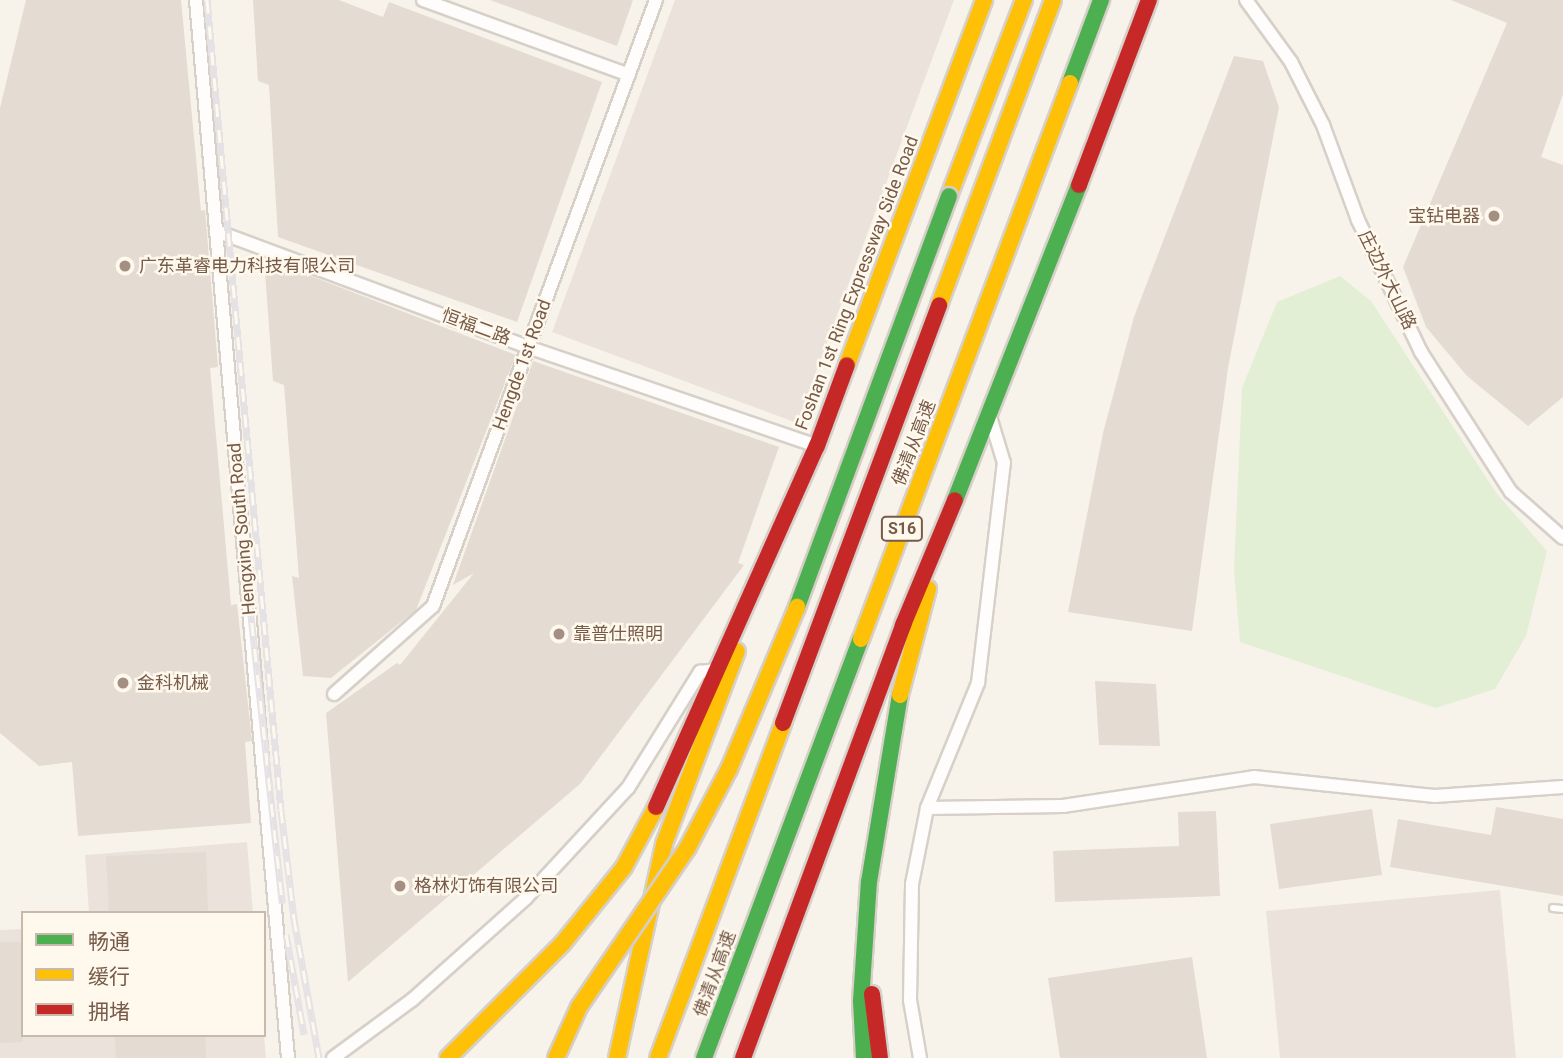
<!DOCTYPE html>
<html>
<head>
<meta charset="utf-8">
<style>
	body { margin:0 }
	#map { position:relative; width:1563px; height:1058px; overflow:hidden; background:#f7f3eb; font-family:Roboto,"Noto Sans SC",sans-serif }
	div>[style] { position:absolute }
	.industrial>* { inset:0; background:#ebe3db }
	.green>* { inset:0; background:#e3efd5 }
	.building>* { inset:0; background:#e4dbd2 }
	.roads { filter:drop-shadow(2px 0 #d6d0c9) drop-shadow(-2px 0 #d6d0c9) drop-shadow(0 2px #d6d0c9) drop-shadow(0 -2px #d6d0c9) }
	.lane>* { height:6px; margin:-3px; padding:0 3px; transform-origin:3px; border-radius:3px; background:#fefdfc }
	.street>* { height:12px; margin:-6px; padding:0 6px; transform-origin:6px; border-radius:6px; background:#fefdfc }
	.fast>* { height:16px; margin:-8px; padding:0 8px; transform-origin:8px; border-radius:8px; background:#4caf50 }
	.slow>* { height:16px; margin:-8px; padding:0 8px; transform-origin:8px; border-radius:8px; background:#ffc107 }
	.jam>* { height:16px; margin:-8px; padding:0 8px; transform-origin:8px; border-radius:8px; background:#c62828 }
	.rail>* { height:7px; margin-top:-3.5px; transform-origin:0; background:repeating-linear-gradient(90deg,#fff8ec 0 13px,#e5e2e5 0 26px); box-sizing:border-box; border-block:2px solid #e5e2e5 }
	.bridges { filter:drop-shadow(2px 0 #d6cdc6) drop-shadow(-2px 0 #d6cdc6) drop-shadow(0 2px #d6cdc6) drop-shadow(0 -2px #d6cdc6) }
	.fast-bridge>* { height:16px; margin:-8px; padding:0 8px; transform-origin:8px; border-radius:8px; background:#4caf50 }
	.slow-bridge>* { height:16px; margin:-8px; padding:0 8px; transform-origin:8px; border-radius:8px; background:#ffc107 }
	.dots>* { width:19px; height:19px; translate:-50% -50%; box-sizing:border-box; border:4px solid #fff8ec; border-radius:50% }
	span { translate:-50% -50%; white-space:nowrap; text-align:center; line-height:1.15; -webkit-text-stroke:5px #fff8ec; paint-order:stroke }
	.shield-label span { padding:2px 5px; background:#fff8ec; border:2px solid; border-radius:5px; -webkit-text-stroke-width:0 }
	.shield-label { font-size:16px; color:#765b4a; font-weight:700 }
	.poi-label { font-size:18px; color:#765b4a }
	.right { translate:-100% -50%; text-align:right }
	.left { translate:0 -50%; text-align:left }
	.street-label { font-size:18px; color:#765b4a }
	.legend { position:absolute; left:21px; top:911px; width:245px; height:126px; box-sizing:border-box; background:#fff8ec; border:2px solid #c8b9ab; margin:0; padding:9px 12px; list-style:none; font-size:21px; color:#765b4a }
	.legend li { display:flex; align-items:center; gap:14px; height:35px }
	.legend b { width:35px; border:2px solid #c8b9ab }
</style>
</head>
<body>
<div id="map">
	<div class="industrial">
		<div style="clip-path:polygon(675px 0,954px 0,797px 423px,552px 332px)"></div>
		<div style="clip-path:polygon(247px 842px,253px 913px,89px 913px,85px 855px)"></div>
		<div style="clip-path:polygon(1500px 890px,1516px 1058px,1280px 1058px,1266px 911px)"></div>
		<div style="clip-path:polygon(23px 929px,23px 1035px,264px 1035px,266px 1058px,0 1058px,0 930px)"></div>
	</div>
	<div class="green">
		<div style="clip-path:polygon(1340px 276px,1371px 301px,1497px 494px,1547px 551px,1526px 636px,1495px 689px,1436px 708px,1240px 642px,1234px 570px,1242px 388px,1277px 302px)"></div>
	</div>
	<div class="building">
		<div style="clip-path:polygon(26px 0,181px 0,201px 211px,205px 210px,218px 367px,210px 368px,231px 605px,237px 604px,252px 741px,245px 742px,251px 823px,78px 836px,72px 762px,39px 766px,0 733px,0 108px)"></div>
		<div style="clip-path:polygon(253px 0,339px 0,383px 17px,389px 2px,602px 82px,517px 322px,278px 237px,269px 85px,258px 81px)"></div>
		<div style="clip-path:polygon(490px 0,633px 0,617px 46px)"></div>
		<div style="clip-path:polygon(1451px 0,1563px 0,1563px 94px,1541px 157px,1563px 165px,1563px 397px,1528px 426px,1467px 376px,1426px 327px,1403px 267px,1507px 23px)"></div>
		<div style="clip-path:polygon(1234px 56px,1263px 61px,1279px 107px,1228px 368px,1192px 631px,1068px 612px,1103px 433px,1134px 317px)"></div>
		<div style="clip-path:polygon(264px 258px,516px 355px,416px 610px,331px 678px,303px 676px,292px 576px,299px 578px,284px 385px,273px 381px)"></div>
		<div style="clip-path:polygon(533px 361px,779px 447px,738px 563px,744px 565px,580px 784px,348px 982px,326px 713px,397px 663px,400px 665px,474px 573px,453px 585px)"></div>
		<div style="clip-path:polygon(1095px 681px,1156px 684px,1160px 746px,1099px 745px)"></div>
		<div style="clip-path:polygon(1496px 807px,1563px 819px,1563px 896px,1390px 867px,1398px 819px,1491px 835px)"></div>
		<div style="clip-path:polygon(1372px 809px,1382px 875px,1279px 889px,1270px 824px)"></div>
		<div style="clip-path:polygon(1216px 811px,1220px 896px,1055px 902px,1053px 851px,1179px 846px,1178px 812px)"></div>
		<div style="clip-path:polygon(206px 852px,208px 913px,109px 913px,106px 856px)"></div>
		<div style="clip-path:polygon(0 942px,23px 942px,23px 1042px,0 1043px)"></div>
		<div style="clip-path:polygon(1192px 957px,1207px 1058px,1060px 1058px,1048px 978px)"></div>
		<div style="clip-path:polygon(167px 1035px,205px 1035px,206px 1058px,116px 1058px,115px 1037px)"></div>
	</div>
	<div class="roads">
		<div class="lane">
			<div style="left:1553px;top:908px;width:10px;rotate:6deg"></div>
		</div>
		<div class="street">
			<div style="left:196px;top:0;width:1062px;rotate:85.03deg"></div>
			<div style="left:423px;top:0;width:219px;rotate:20deg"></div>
			<div style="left:1246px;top:0;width:77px;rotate:54deg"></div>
			<div style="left:1291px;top:62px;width:71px;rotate:63.1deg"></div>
			<div style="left:1323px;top:125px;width:101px;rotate:69.8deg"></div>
			<div style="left:1358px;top:220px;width:146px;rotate:64.5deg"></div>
			<div style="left:1421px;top:352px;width:166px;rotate:57.3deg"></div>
			<div style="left:1511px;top:492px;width:69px;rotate:41.5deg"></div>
			<div style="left:216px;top:231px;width:333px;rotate:20.4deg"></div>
			<div style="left:528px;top:347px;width:305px;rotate:18.9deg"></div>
			<div style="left:334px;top:694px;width:132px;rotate:-41.6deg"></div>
			<div style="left:433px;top:606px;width:646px;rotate:-69.8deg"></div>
			<div style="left:927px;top:808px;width:136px;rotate:-0.8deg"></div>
			<div style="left:1063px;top:806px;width:193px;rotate:-8.6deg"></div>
			<div style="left:1254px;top:777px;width:182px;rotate:6deg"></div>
			<div style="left:1435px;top:796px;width:128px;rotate:-4deg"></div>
			<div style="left:333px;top:1058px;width:98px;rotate:-36.3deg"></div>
			<div style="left:412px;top:1000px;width:153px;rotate:-41.8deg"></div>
			<div style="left:526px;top:898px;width:150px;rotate:-47.2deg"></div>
			<div style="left:628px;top:788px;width:137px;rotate:-58.2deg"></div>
			<div style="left:700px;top:672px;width:17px;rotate:-7deg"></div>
			<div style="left:920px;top:1058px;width:59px;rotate:-99.8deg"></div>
			<div style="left:910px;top:1000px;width:116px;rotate:-89deg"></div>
			<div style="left:912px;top:884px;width:77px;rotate:-78.8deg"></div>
			<div style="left:927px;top:808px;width:135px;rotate:-67.8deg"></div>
			<div style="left:978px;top:683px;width:222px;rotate:-83.3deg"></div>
			<div style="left:1004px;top:463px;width:48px;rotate:-106.9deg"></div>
		</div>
		<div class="fast">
			<div style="left:1070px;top:83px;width:89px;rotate:-69.5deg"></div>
			<div style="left:955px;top:500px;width:339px;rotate:-68.5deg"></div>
			<div style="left:704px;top:1058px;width:447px;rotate:-69.5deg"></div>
			<div style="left:864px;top:1058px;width:57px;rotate:-93deg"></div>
			<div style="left:861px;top:1001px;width:119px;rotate:-86.2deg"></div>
			<div style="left:869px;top:882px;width:190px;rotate:-80.6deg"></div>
		</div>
		<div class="slow">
			<div style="left:949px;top:196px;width:210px;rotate:-69.1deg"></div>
			<div style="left:939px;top:305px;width:326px;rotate:-69.5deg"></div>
			<div style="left:847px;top:365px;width:390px;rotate:-69.4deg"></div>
			<div style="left:861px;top:639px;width:594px;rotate:-69.4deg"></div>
			<div style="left:900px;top:695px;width:110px;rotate:-75.2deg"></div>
			<div style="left:448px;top:1058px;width:163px;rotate:-45deg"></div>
			<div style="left:563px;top:943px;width:97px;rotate:-51.2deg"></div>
			<div style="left:624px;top:867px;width:68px;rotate:-61.9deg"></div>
			<div style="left:617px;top:1058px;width:219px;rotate:-77.6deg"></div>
			<div style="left:664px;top:844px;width:206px;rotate:-69.3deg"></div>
			<div style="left:658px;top:1058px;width:358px;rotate:-69.5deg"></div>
		</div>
		<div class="jam">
			<div style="left:1079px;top:185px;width:198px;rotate:-69.3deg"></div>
			<div style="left:783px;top:723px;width:446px;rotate:-69.5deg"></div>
			<div style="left:656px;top:807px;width:395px;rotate:-66deg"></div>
			<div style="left:817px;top:446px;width:86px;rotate:-69.7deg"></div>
			<div style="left:872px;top:994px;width:64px;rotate:82.9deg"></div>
			<div style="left:743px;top:1058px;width:462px;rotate:-69.7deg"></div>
			<div style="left:903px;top:625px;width:135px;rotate:-67.4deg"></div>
		</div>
	</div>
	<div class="rail">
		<div style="left:207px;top:0;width:813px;rotate:84.78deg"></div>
		<div style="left:281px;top:810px;width:110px;rotate:83.2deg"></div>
		<div style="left:294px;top:919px;width:141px;rotate:79.8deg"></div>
		<div style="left:249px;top:597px;width:308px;rotate:83.8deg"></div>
		<div style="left:286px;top:934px;width:102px;rotate:79.8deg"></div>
	</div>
	<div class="bridges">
		<div class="fast-bridge">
			<div style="left:797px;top:607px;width:438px;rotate:-69.7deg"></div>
		</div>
		<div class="slow-bridge">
			<div style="left:556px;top:1058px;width:56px;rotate:-65.7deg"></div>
			<div style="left:579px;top:1007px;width:194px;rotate:-55.7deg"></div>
			<div style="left:688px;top:847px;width:88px;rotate:-62.3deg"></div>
			<div style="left:729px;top:769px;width:176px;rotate:-67.2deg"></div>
		</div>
	</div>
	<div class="dots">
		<div style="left:1494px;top:216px;background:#a39082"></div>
		<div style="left:125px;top:266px;background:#a39082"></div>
		<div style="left:559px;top:634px;background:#a39082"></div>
		<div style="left:123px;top:683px;background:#a39082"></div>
		<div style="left:400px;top:886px;background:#a39082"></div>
	</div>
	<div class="shield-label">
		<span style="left:902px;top:529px">S16</span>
	</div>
	<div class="poi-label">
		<span class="right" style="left:1480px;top:216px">宝钻电器</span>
		<span class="left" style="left:139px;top:266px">广东革睿电力科技有限公司</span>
		<span class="left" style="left:573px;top:634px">靠普仕照明</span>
		<span class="left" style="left:137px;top:683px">金科机械</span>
		<span class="left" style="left:414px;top:886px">格林灯饰有限公司</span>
	</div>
	<div class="street-label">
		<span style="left:1387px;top:280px;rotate:64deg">庄边外大山路</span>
		<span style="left:857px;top:283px;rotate:-69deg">Foshan 1st Ring Expressway Side Road</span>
		<span style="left:476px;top:327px;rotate:20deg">恒福二路</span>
		<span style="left:522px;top:365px;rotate:-70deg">Hengde 1st Road</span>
		<span style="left:914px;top:443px;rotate:-69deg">佛清从高速</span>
		<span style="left:242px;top:529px;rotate:-95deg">Hengxing South Road</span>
		<span style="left:715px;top:974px;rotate:-70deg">佛清从高速</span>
	</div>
	<ul class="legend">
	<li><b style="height:9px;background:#4caf50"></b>畅通</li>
	<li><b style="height:9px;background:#ffc107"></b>缓行</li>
	<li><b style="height:9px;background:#c62828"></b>拥堵</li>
	</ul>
</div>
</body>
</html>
